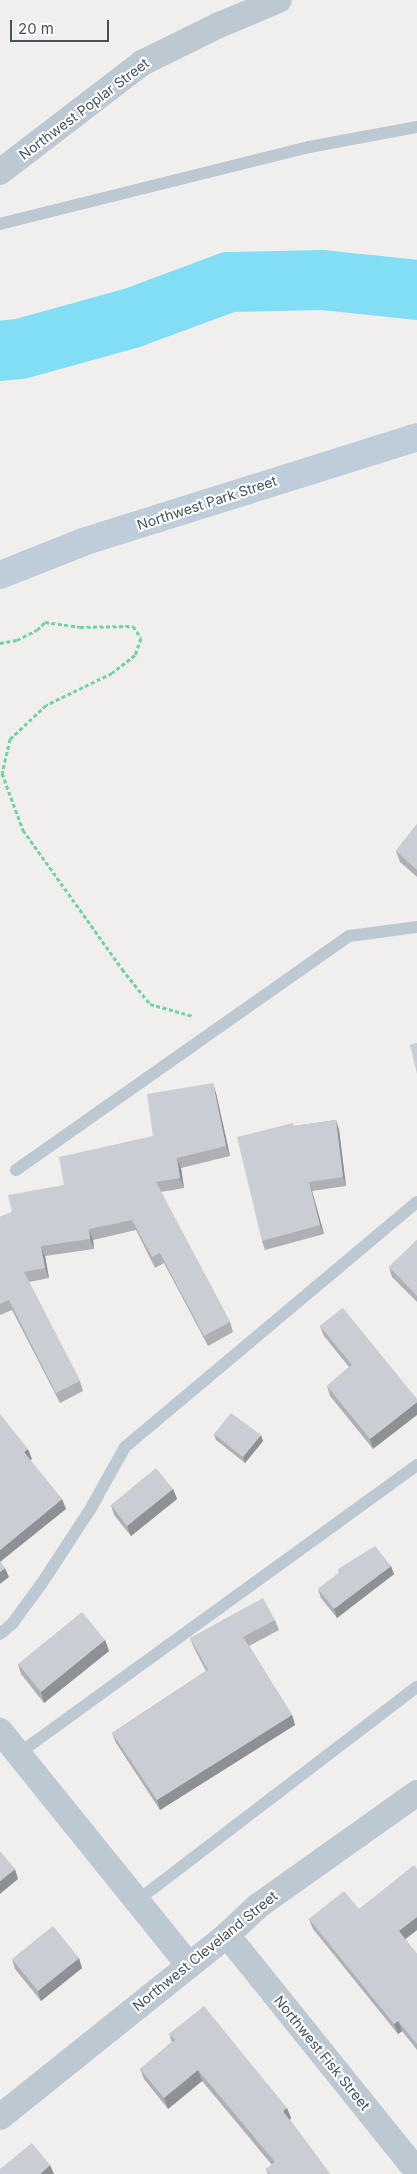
<!DOCTYPE html>
<html>
<head>
<meta charset="utf-8">
<style>
	body { margin:0 }
	#map { position:relative; width:417px; height:2174px; overflow:hidden; background:#f1eeee; font-family:Inter,sans-serif }
	div>[style] { position:absolute }
	.river>* { height:60px; margin:-30px; padding:0 30px; transform-origin:30px; border-radius:30px; background:#81def4 }
	.path>* { height:3px; margin-top:-1.5px; transform-origin:0; background:repeating-linear-gradient(90deg,#6dd4a0 0 4px,transparent 0 6.5px) }
	.lane>* { height:12px; margin:-6px; padding:0 6px; transform-origin:6px; border-radius:6px; background:#bdc9d2 }
	.street>* { height:26px; margin:-13px; padding:0 13px; transform-origin:13px; border-radius:13px; background:#bdc9d2 }
	.secondary>* { height:28px; margin:-14px; padding:0 14px; transform-origin:14px; border-radius:14px; background:#bfccd9 }
	.wall>* { inset:0; background:#aeb0b5 }
	.shaded-wall>* { inset:0; background:#8d9094 }
	.building>* { inset:0; background:#cacdd3 }
	span { translate:-50% -50%; white-space:nowrap; text-align:center; line-height:1.15; -webkit-text-stroke:4px #fff; paint-order:stroke }
	.street-label { font-size:14px; color:#45525d }
	.scale { position:absolute; left:10px; top:20px; width:99px; height:22px; box-sizing:border-box; border:2px solid #45525d; border-top:0; padding-left:6px; font-size:15px; line-height:18px; white-space:nowrap; color:#45525d; -webkit-text-stroke:4px #fff; paint-order:stroke }
</style>
</head>
<body>
<div id="map">
	<div class="river">
		<div style="left:0;top:351px;width:20px;rotate:-6deg"></div>
		<div style="left:20px;top:349px;width:116px;rotate:-15.5deg"></div>
		<div style="left:132px;top:318px;width:103px;rotate:-20.4deg"></div>
		<div style="left:229px;top:282px;width:93px;rotate:-1.2deg"></div>
		<div style="left:322px;top:280px;width:96px;rotate:6deg"></div>
	</div>
	<div class="path">
		<div style="left:0;top:643px;width:17px;rotate:-10deg"></div>
		<div style="left:17px;top:640px;width:22px;rotate:-27deg"></div>
		<div style="left:37px;top:630px;width:11px;rotate:-45deg"></div>
		<div style="left:45px;top:622px;width:35px;rotate:8deg"></div>
		<div style="left:80px;top:627px;width:53px;rotate:-1.1deg"></div>
		<div style="left:133px;top:626px;width:14px;rotate:56deg"></div>
		<div style="left:141px;top:638px;width:18px;rotate:109deg"></div>
		<div style="left:135px;top:655px;width:29px;rotate:142deg"></div>
		<div style="left:112px;top:673px;width:73px;rotate:154.1deg"></div>
		<div style="left:46px;top:705px;width:50px;rotate:136.6deg"></div>
		<div style="left:10px;top:739px;width:35px;rotate:103deg"></div>
		<div style="left:2px;top:773px;width:61px;rotate:69.8deg"></div>
		<div style="left:23px;top:830px;width:171px;rotate:54.5deg"></div>
		<div style="left:122px;top:969px;width:45px;rotate:51.3deg"></div>
		<div style="left:150px;top:1004px;width:45px;rotate:15.6deg"></div>
	</div>
	<div class="lane">
		<div style="left:0;top:224px;width:318px;rotate:-14deg"></div>
		<div style="left:309px;top:147px;width:110px;rotate:-10.5deg"></div>
		<div style="left:16px;top:1170px;width:407px;rotate:-35.1deg"></div>
		<div style="left:349px;top:936px;width:69px;rotate:-7.5deg"></div>
		<div style="left:0;top:1634px;width:16px;rotate:-40deg"></div>
		<div style="left:12px;top:1624px;width:51px;rotate:-53.8deg"></div>
		<div style="left:42px;top:1583px;width:90px;rotate:-56.8deg"></div>
		<div style="left:91px;top:1508px;width:70px;rotate:-60.9deg"></div>
		<div style="left:125px;top:1447px;width:381px;rotate:-40deg"></div>
		<div style="left:18px;top:1754px;width:493px;rotate:-35.9deg"></div>
		<div style="left:138px;top:1900px;width:351px;rotate:-37.4deg"></div>
	</div>
	<div class="street">
		<div style="left:0;top:172px;width:179px;rotate:-37.5deg"></div>
		<div style="left:142px;top:63px;width:84px;rotate:-26.3deg"></div>
		<div style="left:217px;top:26px;width:67px;rotate:-22.8deg"></div>
		<div style="left:0;top:1731px;width:301px;rotate:51.1deg"></div>
		<div style="left:227px;top:1935px;width:303px;rotate:51.2deg"></div>
		<div style="left:0;top:2117px;width:291px;rotate:-38.7deg"></div>
		<div style="left:227px;top:1935px;width:42px;rotate:-43.1deg"></div>
		<div style="left:258px;top:1906px;width:195px;rotate:-35.4deg"></div>
	</div>
	<div class="secondary">
		<div style="left:0;top:575px;width:92px;rotate:-21.6deg"></div>
		<div style="left:86px;top:541px;width:347px;rotate:-17.4deg"></div>
	</div>
	<div class="wall">
		<div style="clip-path:polygon(417px 824px,417px 877px,400px 862px,396px 851px)"></div>
		<div style="clip-path:polygon(216px 1093px,230px 1156px,181px 1168px,184px 1188px,161px 1192px,230px 1322px,233px 1332px,208px 1346px,164px 1263px,155px 1268px,136px 1230px,93px 1240px,94px 1249px,45px 1256px,49px 1278px,29px 1282px,80px 1381px,83px 1391px,60px 1403px,12px 1310px,0 1315px,0 1217px,12px 1212px,64px 1185px,153px 1136px)"></div>
		<div style="clip-path:polygon(336px 1120px,339px 1130px,346px 1186px,312px 1191px,324px 1234px,265px 1250px,262px 1241px,294px 1126px)"></div>
		<div style="clip-path:polygon(417px 1240px,417px 1302px,392px 1277px,389px 1267px)"></div>
		<div style="clip-path:polygon(343px 1308px,373px 1449px,330px 1396px,327px 1386px,349px 1367px,324px 1336px,320px 1326px)"></div>
		<div style="clip-path:polygon(214px 1434px,263px 1441px,245px 1463px,216px 1440px)"></div>
		<div style="clip-path:polygon(173px 1489px,177px 1499px,131px 1536px,114px 1515px,111px 1505px)"></div>
		<div style="clip-path:polygon(338px 1569px,394px 1574px,337px 1618px,321px 1598px,318px 1589px,339px 1573px)"></div>
		<div style="clip-path:polygon(275px 1620px,279px 1630px,249px 1646px,292px 1715px,295px 1725px,160px 1810px,116px 1743px,112px 1733px,206px 1671px,194px 1648px,190px 1638px)"></div>
		<div style="clip-path:polygon(105px 1640px,109px 1651px,44px 1703px,21px 1674px,18px 1664px)"></div>
		<div style="clip-path:polygon(417px 1869px,417px 1930px,405px 1939px,417px 1954px,417px 2050px,402px 2031px,398px 2034px,313px 1929px,309px 1919px,359px 1909px)"></div>
		<div style="clip-path:polygon(12px 1959px,82px 1968px,41px 2001px,15px 1969px)"></div>
		<div style="clip-path:polygon(169px 2034px,287px 2108px,291px 2118px,290px 2120px,330px 2174px,268px 2174px,266px 2169px,272px 2165px,202px 2081px,168px 2109px,144px 2079px,140px 2069px,172px 2042px)"></div>
	</div>
	<div class="shaded-wall">
		<div style="clip-path:polygon(213px 1083px,216px 1093px,230px 1156px,226px 1146px)"></div>
		<div style="clip-path:polygon(336px 1120px,339px 1130px,346px 1186px,343px 1177px)"></div>
		<div style="clip-path:polygon(177px 1158px,181px 1168px,184px 1188px,180px 1178px)"></div>
		<div style="clip-path:polygon(309px 1182px,312px 1191px,324px 1234px,320px 1225px)"></div>
		<div style="clip-path:polygon(89px 1229px,93px 1240px,94px 1249px,90px 1239px)"></div>
		<div style="clip-path:polygon(41px 1246px,45px 1256px,49px 1278px,45px 1268px)"></div>
		<div style="clip-path:polygon(417px 1402px,417px 1415px,373px 1449px,370px 1439px)"></div>
		<div style="clip-path:polygon(261px 1435px,263px 1441px,245px 1463px,243px 1457px)"></div>
		<div style="clip-path:polygon(28px 1449px,32px 1459px,28px 1462px,24px 1452px)"></div>
		<div style="clip-path:polygon(173px 1489px,177px 1499px,131px 1536px,127px 1526px)"></div>
		<div style="clip-path:polygon(62px 1499px,66px 1509px,0 1562px,0 1550px)"></div>
		<div style="clip-path:polygon(391px 1566px,394px 1574px,337px 1618px,334px 1609px)"></div>
		<div style="clip-path:polygon(5px 1568px,9px 1577px,0 1584px,0 1572px)"></div>
		<div style="clip-path:polygon(105px 1640px,109px 1651px,44px 1703px,41px 1692px)"></div>
		<div style="clip-path:polygon(292px 1715px,295px 1725px,160px 1810px,157px 1800px)"></div>
		<div style="clip-path:polygon(15px 1869px,18px 1879px,0 1894px,0 1881px)"></div>
		<div style="clip-path:polygon(417px 1917px,417px 1930px,403px 1941px,399px 1931px)"></div>
		<div style="clip-path:polygon(79px 1958px,82px 1968px,41px 2001px,38px 1991px)"></div>
		<div style="clip-path:polygon(398px 2021px,402px 2031px,398px 2034px,394px 2024px)"></div>
		<div style="clip-path:polygon(198px 2070px,202px 2081px,168px 2109px,164px 2098px)"></div>
		<div style="clip-path:polygon(287px 2108px,291px 2118px,287px 2122px,283px 2111px)"></div>
		<div style="clip-path:polygon(50px 2165px,54px 2174px,40px 2174px)"></div>
	</div>
	<div class="building">
		<div style="clip-path:polygon(417px 824px,417px 870px,396px 851px)"></div>
		<div style="clip-path:polygon(417px 1043px,417px 1074px,410px 1045px)"></div>
		<div style="clip-path:polygon(213px 1083px,226px 1146px,177px 1158px,180px 1178px,156px 1182px,230px 1322px,204px 1336px,160px 1253px,152px 1257px,132px 1220px,89px 1229px,90px 1239px,41px 1246px,45px 1268px,24px 1272px,80px 1381px,56px 1393px,9px 1300px,0 1304px,0 1217px,12px 1212px,8px 1195px,64px 1185px,59px 1157px,153px 1136px,147px 1094px)"></div>
		<div style="clip-path:polygon(336px 1120px,343px 1177px,309px 1182px,320px 1225px,262px 1241px,237px 1137px,293px 1123px,294px 1126px)"></div>
		<div style="clip-path:polygon(417px 1240px,417px 1296px,389px 1267px)"></div>
		<div style="clip-path:polygon(343px 1308px,417px 1399px,417px 1402px,370px 1439px,327px 1386px,352px 1365px,320px 1326px)"></div>
		<div style="clip-path:polygon(231px 1413px,261px 1435px,243px 1457px,214px 1434px)"></div>
		<div style="clip-path:polygon(0 1414px,28px 1449px,24px 1452px,62px 1499px,0 1550px)"></div>
		<div style="clip-path:polygon(156px 1468px,173px 1489px,127px 1526px,111px 1505px)"></div>
		<div style="clip-path:polygon(375px 1546px,391px 1566px,334px 1609px,318px 1589px,340px 1572px,338px 1569px)"></div>
		<div style="clip-path:polygon(0 1561px,5px 1568px,0 1572px)"></div>
		<div style="clip-path:polygon(263px 1598px,275px 1620px,243px 1637px,292px 1715px,157px 1800px,112px 1733px,208px 1670px,190px 1638px)"></div>
		<div style="clip-path:polygon(82px 1612px,105px 1640px,41px 1692px,18px 1664px)"></div>
		<div style="clip-path:polygon(0 1851px,15px 1869px,0 1881px)"></div>
		<div style="clip-path:polygon(414px 1865px,417px 1869px,417px 1917px,399px 1931px,417px 1954px,417px 2044px,398px 2021px,394px 2024px,309px 1919px,344px 1891px,359px 1909px)"></div>
		<div style="clip-path:polygon(53px 1926px,79px 1958px,38px 1991px,12px 1959px)"></div>
		<div style="clip-path:polygon(204px 2006px,287px 2108px,283px 2111px,330px 2174px,270px 2174px,266px 2169px,275px 2162px,198px 2070px,164px 2098px,140px 2069px,175px 2040px,169px 2034px)"></div>
		<div style="clip-path:polygon(32px 2143px,50px 2165px,40px 2174px,0 2174px,0 2169px)"></div>
	</div>
	<div class="street-label">
		<span style="left:84px;top:109px;rotate:-37deg">Northwest Poplar Street</span>
		<span style="left:207px;top:503px;rotate:-18deg">Northwest Park Street</span>
		<span style="left:205px;top:1951px;rotate:-39deg">Northwest Cleveland Street</span>
		<span style="left:322px;top:2053px;rotate:51deg">Northwest Fisk Street</span>
	</div>
	<div class="scale">20 m</div>
</div>
</body>
</html>
